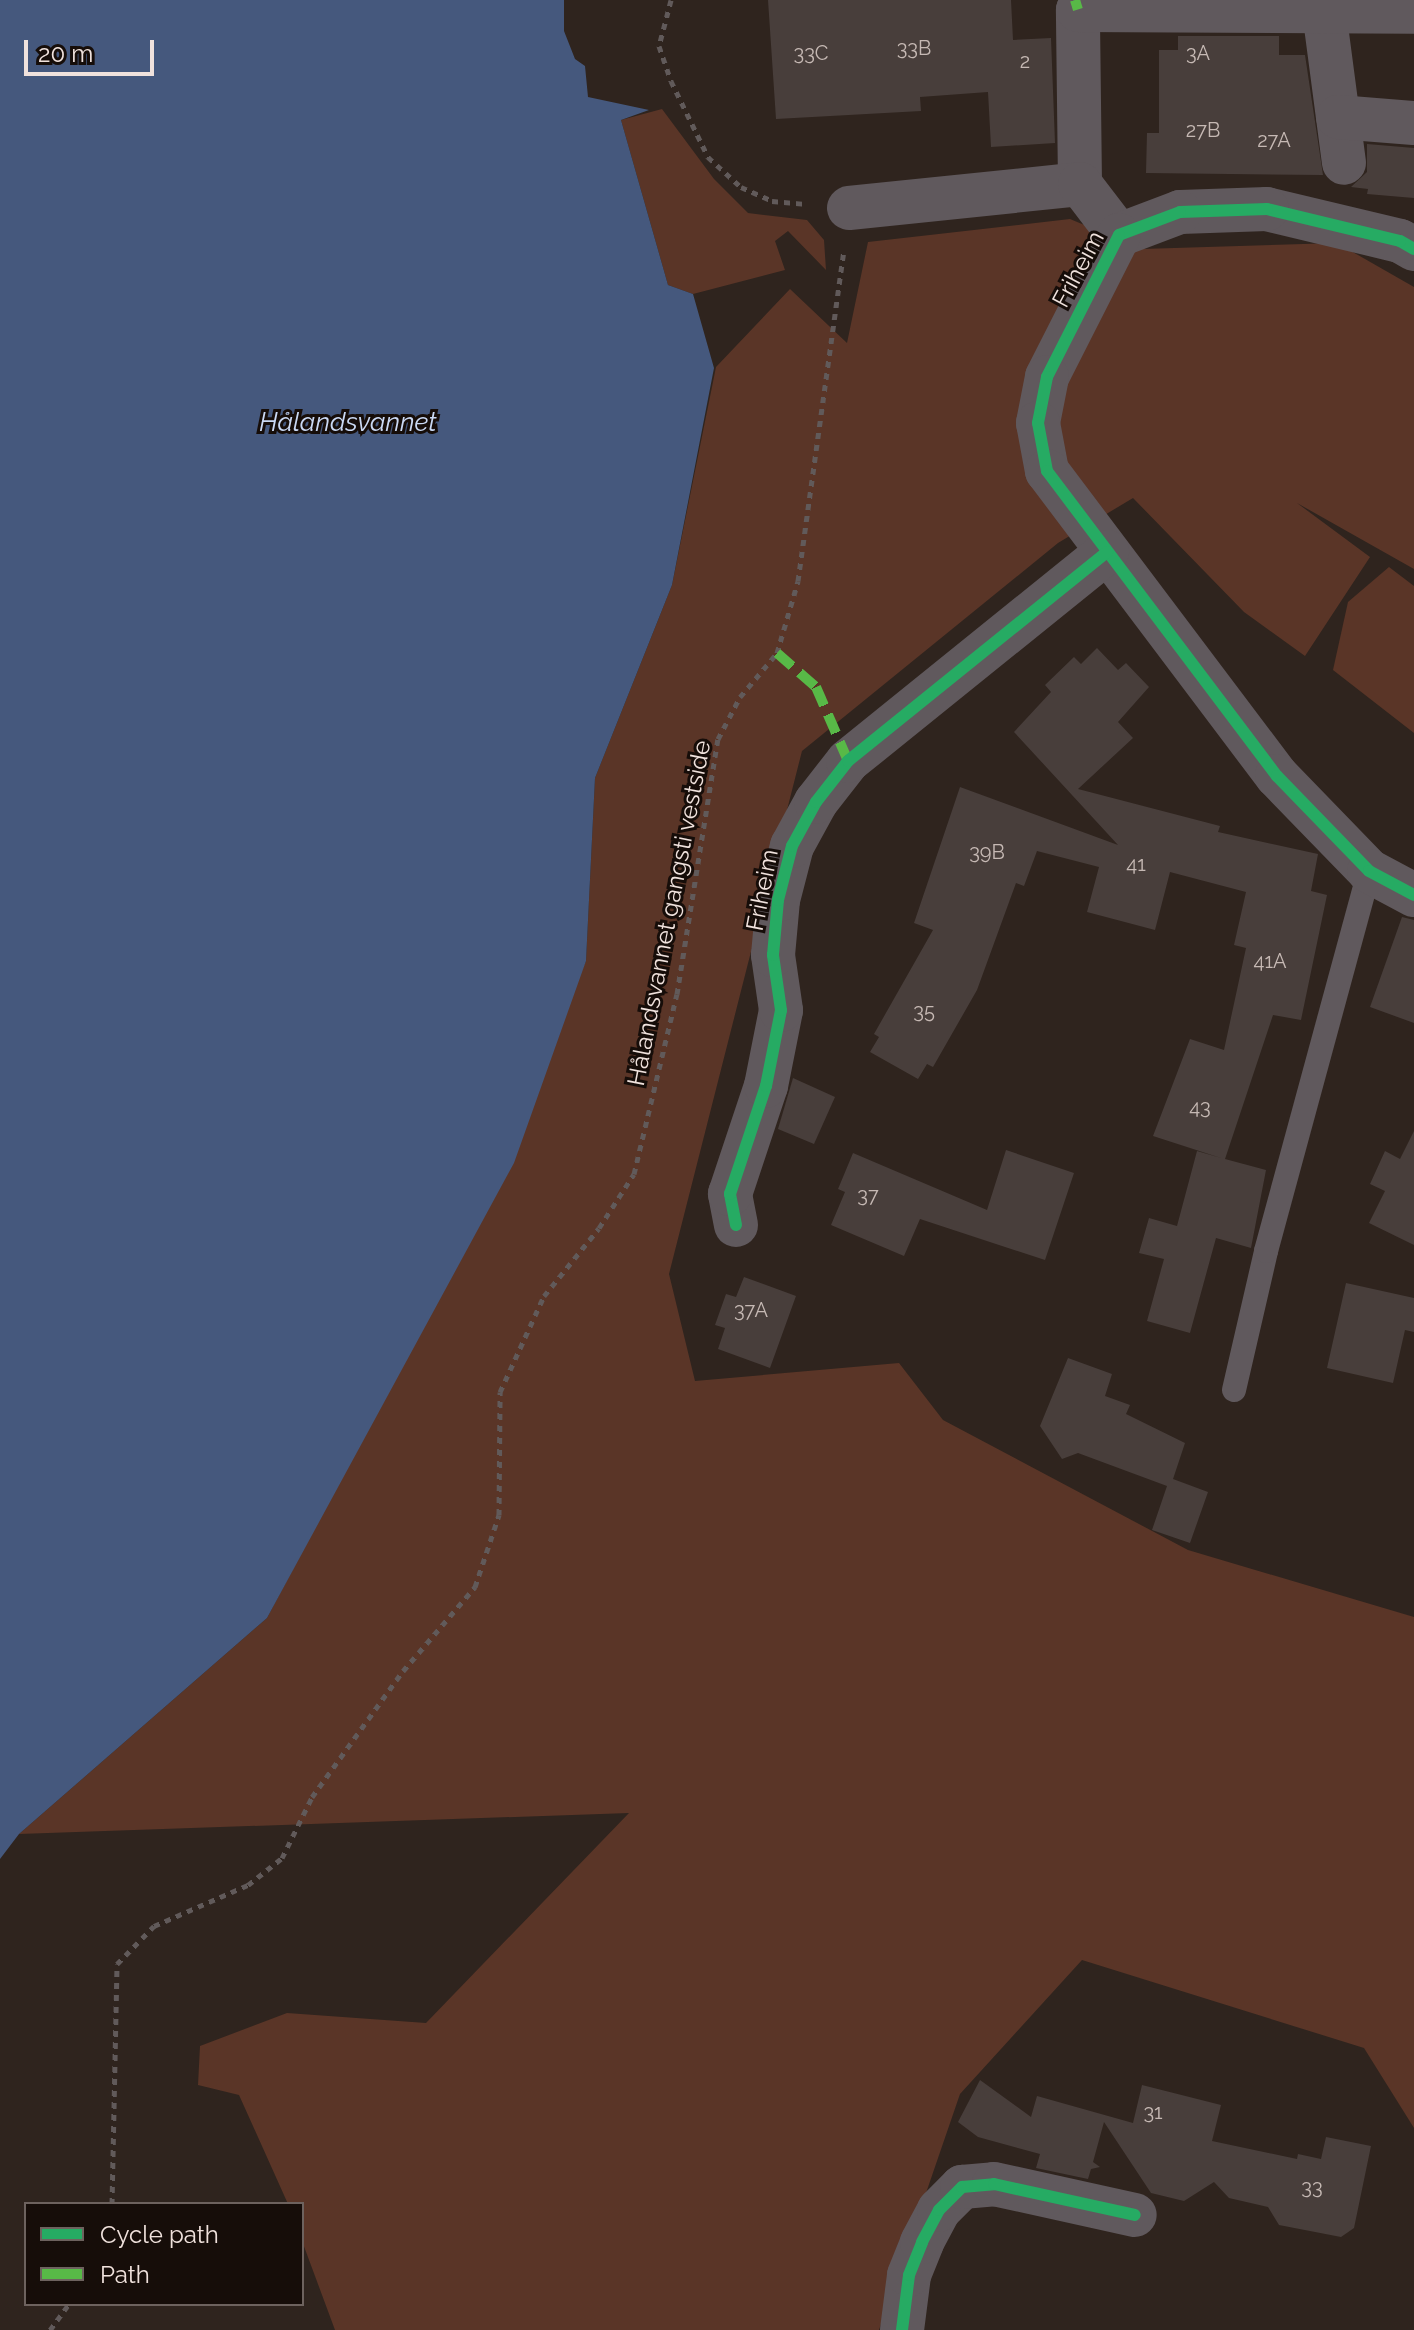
<!DOCTYPE html>
<html>
<head>
<meta charset="utf-8">
<style>
	body { margin:0 }
	#map { position:relative; width:1414px; height:2330px; overflow:hidden; background:#2f241e; font-family:Raleway,sans-serif }
	div>[style] { position:absolute }
	.green>* { inset:0; background:#5a3527 }
	.water>* { inset:0; background:#45587d }
	.building>* { inset:0; background:#483e3b }
	.path>* { height:5px; margin-top:-2.5px; transform-origin:0; background:repeating-linear-gradient(90deg,#615a5a 0 6px,transparent 0 12px) }
	.lane>* { height:24px; margin:-12px; padding:0 12px; transform-origin:12px; border-radius:12px; background:#60595d }
	.street>* { height:44px; margin:-22px; padding:0 22px; transform-origin:22px; border-radius:22px; background:#60595d }
	.quiet>* { height:10px; margin-top:-5px; transform-origin:0; background:repeating-linear-gradient(90deg,#58b947 0 20px,transparent 0 30px) }
	.cycleway>* { height:12px; margin:-6px; padding:0 6px; transform-origin:6px; border-radius:6px; background:#26ab63 }
	span { translate:-50% -50%; white-space:nowrap; text-align:center; line-height:1.15; -webkit-text-stroke:6px #160d09; paint-order:stroke }
	.number-label { font-size:20px; color:#c6b9b4 }
	.number-label span { -webkit-text-stroke-width:0 }
	.street-label { font-size:24px; color:#f0e2dd }
	.water-label { font-size:26px; color:#cad9f4; font-style:italic }
	.legend { position:absolute; left:24px; top:2202px; width:280px; height:104px; box-sizing:border-box; background:#160d09; border:2px solid #6d625e; margin:0; padding:10px 14px; list-style:none; font-size:24px; color:#f0e2dd }
	.legend li { display:flex; align-items:center; gap:16px; height:40px }
	.legend b { width:40px; border:2px solid #6d625e }
	.scale { position:absolute; left:24px; top:40px; width:130px; height:36px; box-sizing:border-box; border:4px solid #f0e2dd; border-top:0; padding-left:10px; font-size:24px; line-height:28px; white-space:nowrap; color:#f0e2dd; -webkit-text-stroke:6px #160d09; paint-order:stroke }
</style>
</head>
<body>
<div id="map">
	<div class="green">
		<div style="clip-path:polygon(662px 109px,714px 179px,748px 213px,807px 220px,824px 240px,826px 270px,788px 231px,775px 241px,785px 270px,693px 294px,668px 285px,621px 120px)"></div>
		<div style="clip-path:polygon(1070px 219px,1142px 249px,1337px 243px,1414px 287px,1414px 569px,1297px 503px,1370px 557px,1305px 656px,1244px 612px,1133px 498px,1058px 543px,802px 751px,669px 1274px,695px 1381px,899px 1363px,943px 1420px,1188px 1550px,1414px 1617px,1414px 2128px,1364px 2048px,1082px 1960px,960px 2094px,879px 2330px,335px 2330px,302px 2241px,302px 2204px,288px 2204px,239px 2095px,198px 2085px,200px 2046px,287px 2013px,426px 2023px,629px 1813px,19px 1834px,267px 1618px,385px 1396px,586px 961px,595px 778px,672px 585px,716px 367px,790px 289px,847px 343px,868px 242px)"></div>
		<div style="clip-path:polygon(1389px 567px,1414px 586px,1414px 733px,1333px 670px,1348px 602px)"></div>
	</div>
	<div class="water">
		<div style="clip-path:polygon(0 0,564px 0,564px 31px,575px 59px,585px 66px,588px 97px,649px 110px,621px 120px,668px 285px,693px 294px,714px 368px,672px 585px,595px 778px,586px 961px,514px 1163px,267px 1618px,19px 1834px,0 1859px)"></div>
	</div>
	<div class="building">
		<div style="clip-path:polygon(768px 0,1011px 0,1013px 40px,1051px 38px,1055px 143px,991px 147px,988px 92px,920px 97px,921px 111px,776px 119px)"></div>
		<div style="clip-path:polygon(1178px 36px,1279px 36px,1279px 55px,1305px 55px,1323px 175px,1146px 173px,1147px 133px,1159px 133px,1159px 50px,1178px 50px)"></div>
		<div style="clip-path:polygon(1367px 144px,1414px 148px,1414px 198px,1367px 194px,1368px 189px,1351px 187px,1367px 172px)"></div>
		<div style="clip-path:polygon(1097px 648px,1118px 670px,1126px 663px,1149px 687px,1118px 722px,1133px 738px,1078px 789px,1220px 826px,1218px 832px,1318px 854px,1311px 891px,1327px 895px,1301px 1020px,1273px 1015px,1225px 1159px,1266px 1170px,1251px 1248px,1216px 1238px,1190px 1333px,1147px 1321px,1164px 1259px,1139px 1253px,1149px 1218px,1177px 1226px,1197px 1151px,1221px 1158px,1153px 1136px,1190px 1039px,1224px 1050px,1246px 948px,1234px 945px,1246px 892px,1170px 872px,1155px 930px,1087px 912px,1099px 867px,1037px 851px,1024px 886px,1016px 883px,977px 990px,933px 1067px,927px 1064px,918px 1079px,870px 1052px,879px 1037px,874px 1034px,933px 930px,914px 923px,960px 787px,1118px 845px,1014px 732px,1051px 692px,1045px 685px,1074px 657px,1081px 664px)"></div>
		<div style="clip-path:polygon(1402px 917px,1414px 920px,1414px 1023px,1370px 1007px)"></div>
		<div style="clip-path:polygon(793px 1078px,835px 1097px,814px 1144px,778px 1129px)"></div>
		<div style="clip-path:polygon(1414px 1131px,1414px 1245px,1369px 1223px,1385px 1191px,1370px 1184px,1385px 1151px,1400px 1159px)"></div>
		<div style="clip-path:polygon(1006px 1150px,1074px 1173px,1045px 1260px,920px 1219px,904px 1256px,831px 1225px,845px 1192px,838px 1189px,853px 1153px,987px 1210px)"></div>
		<div style="clip-path:polygon(744px 1277px,796px 1296px,770px 1368px,718px 1349px,725px 1328px,715px 1325px,726px 1294px,736px 1297px)"></div>
		<div style="clip-path:polygon(1346px 1283px,1414px 1298px,1414px 1332px,1405px 1330px,1393px 1383px,1327px 1368px)"></div>
		<div style="clip-path:polygon(1068px 1358px,1112px 1374px,1105px 1396px,1130px 1405px,1126px 1414px,1185px 1443px,1173px 1479px,1208px 1492px,1190px 1543px,1152px 1530px,1167px 1486px,1078px 1453px,1062px 1459px,1040px 1426px)"></div>
		<div style="clip-path:polygon(980px 2080px,1031px 2117px,1037px 2096px,1133px 2123px,1142px 2085px,1221px 2105px,1212px 2141px,1297px 2159px,1298px 2154px,1321px 2159px,1326px 2137px,1371px 2146px,1354px 2228px,1341px 2237px,1279px 2225px,1268px 2207px,1229px 2198px,1214px 2182px,1184px 2201px,1151px 2193px,1104px 2122px,1093px 2162px,1100px 2167px,1091px 2169px,1088px 2179px,1036px 2168px,1040px 2154px,978px 2137px,958px 2122px)"></div>
	</div>
	<div class="path">
		<div style="left:671px;top:0;width:48px;rotate:104.6deg"></div>
		<div style="left:659px;top:46px;width:37px;rotate:71deg"></div>
		<div style="left:671px;top:81px;width:85px;rotate:64deg"></div>
		<div style="left:708px;top:157px;width:45px;rotate:42.3deg"></div>
		<div style="left:741px;top:187px;width:34px;rotate:24deg"></div>
		<div style="left:772px;top:201px;width:33px;rotate:5deg"></div>
		<div style="left:112px;top:2204px;width:240px;rotate:-88.8deg"></div>
		<div style="left:117px;top:1964px;width:53px;rotate:-45.8deg"></div>
		<div style="left:154px;top:1926px;width:103px;rotate:-23.6deg"></div>
		<div style="left:248px;top:1885px;width:43px;rotate:-38.5deg"></div>
		<div style="left:282px;top:1858px;width:68px;rotate:-63.8deg"></div>
		<div style="left:312px;top:1797px;width:155px;rotate:-54.2deg"></div>
		<div style="left:403px;top:1671px;width:111px;rotate:-49.4deg"></div>
		<div style="left:475px;top:1587px;width:76px;rotate:-71.6deg"></div>
		<div style="left:499px;top:1515px;width:123px;rotate:-89.5deg"></div>
		<div style="left:500px;top:1392px;width:106px;rotate:-65.4deg"></div>
		<div style="left:544px;top:1296px;width:87px;rotate:-51deg"></div>
		<div style="left:599px;top:1228px;width:64px;rotate:-57.1deg"></div>
		<div style="left:634px;top:1174px;width:185px;rotate:-76.6deg"></div>
		<div style="left:677px;top:994px;width:258px;rotate:-80.9deg"></div>
		<div style="left:718px;top:739px;width:47px;rotate:-62.4deg"></div>
		<div style="left:740px;top:697px;width:57px;rotate:-49.9deg"></div>
		<div style="left:777px;top:653px;width:75px;rotate:-73.7deg"></div>
		<div style="left:798px;top:581px;width:334px;rotate:-82.1deg"></div>
		<div style="left:50px;top:2330px;width:32px;rotate:-54deg"></div>
	</div>
	<div class="lane">
		<div style="left:1234px;top:1390px;width:143px;rotate:-77deg"></div>
		<div style="left:1266px;top:1251px;width:394px;rotate:-74.8deg"></div>
	</div>
	<div class="street">
		<div style="left:1324px;top:11px;width:153px;rotate:82.5deg"></div>
		<div style="left:1338px;top:117px;width:76px;rotate:4.5deg"></div>
		<div style="left:1080px;top:184px;width:174px;rotate:-90.7deg"></div>
		<div style="left:1078px;top:10px;width:336px;rotate:0.3deg"></div>
		<div style="left:849px;top:208px;width:232px;rotate:-5.9deg"></div>
		<div style="left:1080px;top:184px;width:64px;rotate:52.6deg"></div>
		<div style="left:1414px;top:249px;width:16px;rotate:-150deg"></div>
		<div style="left:1400px;top:241px;width:137px;rotate:-166.5deg"></div>
		<div style="left:1267px;top:209px;width:87px;rotate:178deg"></div>
		<div style="left:1180px;top:212px;width:65px;rotate:159.3deg"></div>
		<div style="left:1119px;top:235px;width:159px;rotate:116.9deg"></div>
		<div style="left:1047px;top:377px;width:47px;rotate:101.1deg"></div>
		<div style="left:1038px;top:423px;width:49px;rotate:79.4deg"></div>
		<div style="left:1047px;top:471px;width:382px;rotate:53deg"></div>
		<div style="left:1277px;top:776px;width:132px;rotate:45.9deg"></div>
		<div style="left:1369px;top:871px;width:51px;rotate:28.1deg"></div>
		<div style="left:736px;top:1225px;width:32px;rotate:-101deg"></div>
		<div style="left:730px;top:1194px;width:114px;rotate:-71.6deg"></div>
		<div style="left:766px;top:1086px;width:77px;rotate:-78.8deg"></div>
		<div style="left:781px;top:1010px;width:56px;rotate:-98.3deg"></div>
		<div style="left:773px;top:955px;width:55px;rotate:-84.8deg"></div>
		<div style="left:778px;top:900px;width:56px;rotate:-75.5deg"></div>
		<div style="left:792px;top:846px;width:50px;rotate:-61.4deg"></div>
		<div style="left:816px;top:802px;width:52px;rotate:-52deg"></div>
		<div style="left:848px;top:761px;width:333px;rotate:-38.9deg"></div>
		<div style="left:902px;top:2330px;width:55px;rotate:-82.7deg"></div>
		<div style="left:909px;top:2275px;width:35px;rotate:-68deg"></div>
		<div style="left:922px;top:2242px;width:36px;rotate:-62deg"></div>
		<div style="left:939px;top:2210px;width:33px;rotate:-45deg"></div>
		<div style="left:962px;top:2187px;width:32px;rotate:-5deg"></div>
		<div style="left:994px;top:2184px;width:144px;rotate:12.4deg"></div>
	</div>
	<div class="quiet">
		<div style="left:1075px;top:0;width:10px;rotate:73deg"></div>
		<div style="left:777px;top:653px;width:52px;rotate:41.1deg"></div>
		<div style="left:816px;top:687px;width:81px;rotate:66.6deg"></div>
	</div>
	<div class="cycleway">
		<div style="left:1414px;top:249px;width:16px;rotate:-150deg"></div>
		<div style="left:1400px;top:241px;width:137px;rotate:-166.5deg"></div>
		<div style="left:1267px;top:209px;width:87px;rotate:178deg"></div>
		<div style="left:1180px;top:212px;width:65px;rotate:159.3deg"></div>
		<div style="left:1119px;top:235px;width:159px;rotate:116.9deg"></div>
		<div style="left:1047px;top:377px;width:47px;rotate:101.1deg"></div>
		<div style="left:1038px;top:423px;width:49px;rotate:79.4deg"></div>
		<div style="left:1047px;top:471px;width:382px;rotate:53deg"></div>
		<div style="left:1277px;top:776px;width:132px;rotate:45.9deg"></div>
		<div style="left:1369px;top:871px;width:51px;rotate:28.1deg"></div>
		<div style="left:736px;top:1225px;width:32px;rotate:-101deg"></div>
		<div style="left:730px;top:1194px;width:114px;rotate:-71.6deg"></div>
		<div style="left:766px;top:1086px;width:77px;rotate:-78.8deg"></div>
		<div style="left:781px;top:1010px;width:56px;rotate:-98.3deg"></div>
		<div style="left:773px;top:955px;width:55px;rotate:-84.8deg"></div>
		<div style="left:778px;top:900px;width:56px;rotate:-75.5deg"></div>
		<div style="left:792px;top:846px;width:50px;rotate:-61.4deg"></div>
		<div style="left:816px;top:802px;width:52px;rotate:-52deg"></div>
		<div style="left:848px;top:761px;width:333px;rotate:-38.9deg"></div>
		<div style="left:902px;top:2330px;width:55px;rotate:-82.7deg"></div>
		<div style="left:909px;top:2275px;width:35px;rotate:-68deg"></div>
		<div style="left:922px;top:2242px;width:36px;rotate:-62deg"></div>
		<div style="left:939px;top:2210px;width:33px;rotate:-45deg"></div>
		<div style="left:962px;top:2187px;width:32px;rotate:-5deg"></div>
		<div style="left:994px;top:2184px;width:144px;rotate:12.4deg"></div>
	</div>
	<div class="number-label">
		<span style="left:914px;top:48px">33B</span>
		<span style="left:811px;top:53px">33C</span>
		<span style="left:1198px;top:53px">3A</span>
		<span style="left:1025px;top:61px">2</span>
		<span style="left:1203px;top:130px">27B</span>
		<span style="left:1274px;top:140px">27A</span>
		<span style="left:987px;top:852px">39B</span>
		<span style="left:1136px;top:864px">41</span>
		<span style="left:1270px;top:961px">41A</span>
		<span style="left:924px;top:1011px">35</span>
		<span style="left:1200px;top:1107px">43</span>
		<span style="left:868px;top:1195px">37</span>
		<span style="left:751px;top:1310px">37A</span>
		<span style="left:1153px;top:2112px">31</span>
		<span style="left:1312px;top:2187px">33</span>
	</div>
	<div class="street-label">
		<span style="left:1078px;top:269px;rotate:-62deg">Friheim</span>
		<span style="left:762px;top:890px;rotate:-79deg">Friheim</span>
		<span style="left:669px;top:913px;rotate:-79deg">Hålandsvannet gangsti vestside</span>
	</div>
	<div class="water-label">
		<span style="left:348px;top:423px">Hålandsvannet</span>
	</div>
	<ul class="legend">
	<li><b style="height:10px;background:#26ab63"></b>Cycle path</li>
	<li><b style="height:10px;background:#58b947"></b>Path</li>
	</ul>
	<div class="scale">20 m</div>
</div>
</body>
</html>
